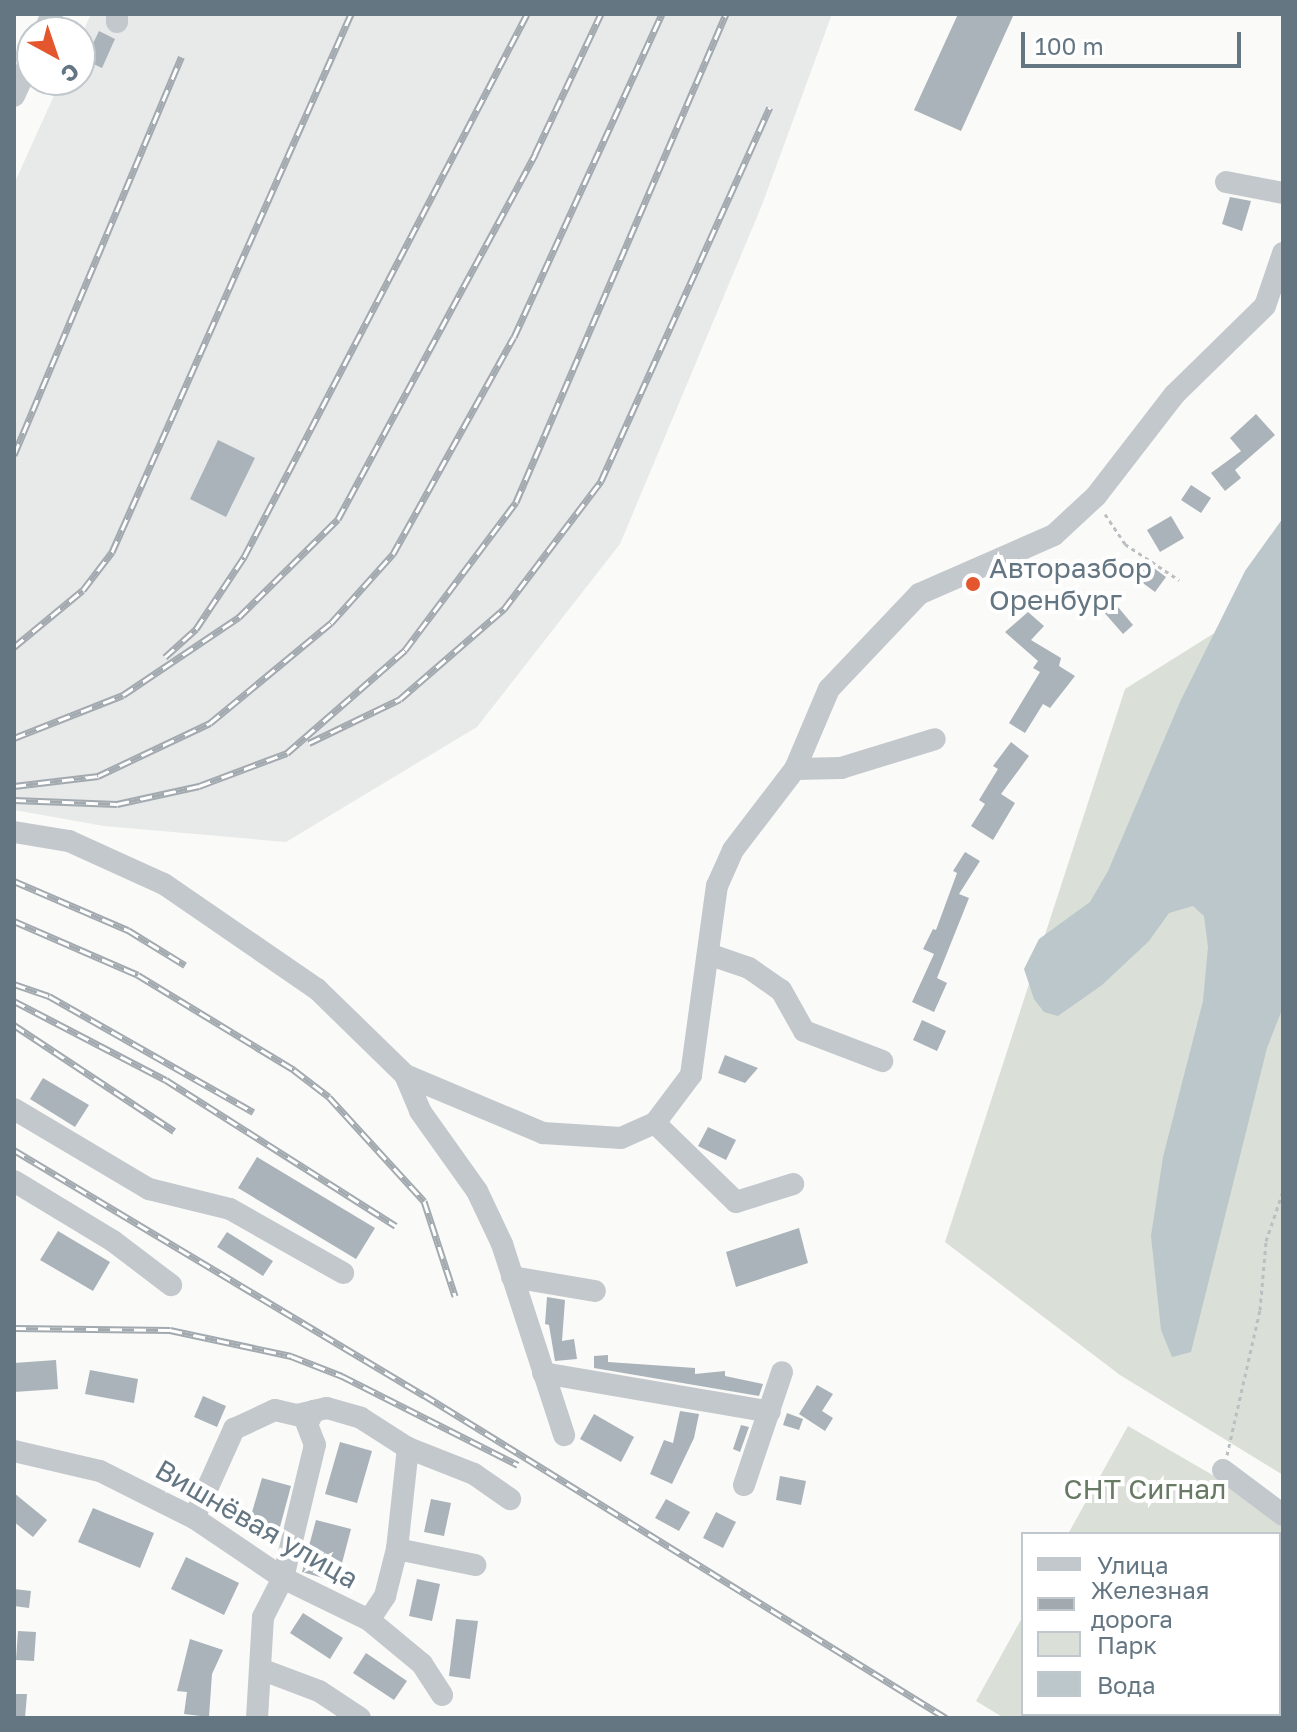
<!DOCTYPE html>
<html>
<head>
<meta charset="utf-8">
<style>
	body { margin:0 }
	#map { position:relative; width:1297px; height:1732px; overflow:hidden; background:#fafaf8; font-family:"Golos Text",sans-serif }
	div>[style] { position:absolute }
	.built>* { inset:0; background:#e8e9e9 }
	.green>* { inset:0; background:#dadfd7 }
	.water>* { inset:0; background:#bbc7cb }
	.building>* { inset:0; background:#aab3b9 }
	.path>* { height:3px; margin-top:-1.5px; transform-origin:0; background:repeating-linear-gradient(90deg,#bbbfc2 0 4px,transparent 0 8px) }
	.minor>* { height:22px; margin:-11px; padding:0 11px; transform-origin:11px; border-radius:11px; background:#c3c8cc }
	.rail>* { height:7px; margin-top:-3.5px; transform-origin:0; background:repeating-linear-gradient(90deg,#fff 0 12px,#a2aab0 0 24px); box-sizing:border-box; border-block:2px solid #a2aab0 }
	.dots>* { width:22px; height:22px; translate:-50% -50%; box-sizing:border-box; border:4px solid #fff; border-radius:50% }
	span { translate:-50% -50%; white-space:nowrap; text-align:center; line-height:1.15; -webkit-text-stroke:8px #fff; paint-order:stroke }
	.poi-label { font-size:28px; color:#657683 }
	.left { translate:0 -50%; text-align:left }
	.park-label { font-size:28px; color:#687a64 }
	.street-label { font-size:28px; color:#657683 }
	.frame { position:absolute; inset:0; border:16px solid #657683; pointer-events:none }
	.legend { position:absolute; left:1021px; top:1532px; width:260px; height:184px; box-sizing:border-box; background:#fff; border:2px solid #c1c8cd; margin:0; padding:10px 14px; list-style:none; font-size:24px; color:#657683 }
	.legend li { display:flex; align-items:center; gap:16px; height:40px }
	.legend b { width:40px; border:2px solid #c1c8cd }
	.north { position:absolute; left:16px; top:16px; width:80px; height:80px; box-sizing:border-box; background:#fff; border:2px solid #c1c8cd; border-radius:50%; rotate:140deg; font-size:22px; font-weight:700; line-height:32px; text-align:center; color:#657683 }
	.north::after { content:''; display:block; margin:auto; width:28px; height:36px; background:#e4572e; clip-path:polygon(50% 0,100% 100%,50% 72%,0 100%) }
	.scale { position:absolute; left:1021px; top:32px; width:220px; height:36px; box-sizing:border-box; border:4px solid #657683; border-top:0; padding-left:10px; font-size:24px; line-height:28px; white-space:nowrap; color:#657683; -webkit-text-stroke:6px #fff; paint-order:stroke }
</style>
</head>
<body>
<div id="map">
	<div class="built">
		<div style="clip-path:polygon(91px 14px,832px 14px,762px 205px,620px 544px,477px 727px,286px 842px,104px 826px,14px 810px,14px 184px,61px 80px,80px 80px,80px 38px)"></div>
	</div>
	<div class="green">
		<div style="clip-path:polygon(1283px 590px,1283px 1475px,1120px 1375px,945px 1242px,1125px 689px)"></div>
		<div style="clip-path:polygon(1128px 1426px,1283px 1516px,1283px 1718px,1004px 1718px,976px 1701px,1023px 1616px,1023px 1714px,1279px 1714px,1279px 1534px,1068px 1534px)"></div>
	</div>
	<div class="water">
		<div style="clip-path:polygon(1283px 518px,1283px 1007px,1267px 1048px,1191px 1352px,1172px 1357px,1161px 1330px,1151px 1236px,1163px 1157px,1203px 1001px,1208px 947px,1204px 916px,1193px 906px,1169px 913px,1149px 941px,1102px 985px,1058px 1016px,1044px 1012px,1034px 999px,1024px 969px,1039px 939px,1090px 902px,1108px 871px,1180px 702px,1245px 571px)"></div>
	</div>
	<div class="building">
		<div style="clip-path:polygon(958px 14px,1014px 14px,961px 131px,914px 110px)"></div>
		<div style="clip-path:polygon(99px 31px,115px 39px,102px 68px,85px 60px)"></div>
		<div style="clip-path:polygon(1230px 197px,1251px 201px,1242px 231px,1222px 224px)"></div>
		<div style="clip-path:polygon(1256px 414px,1275px 435px,1235px 470px,1241px 478px,1225px 491px,1211px 473px,1241px 451px,1230px 438px)"></div>
		<div style="clip-path:polygon(218px 440px,255px 458px,226px 517px,190px 499px)"></div>
		<div style="clip-path:polygon(1191px 485px,1211px 498px,1201px 513px,1181px 500px)"></div>
		<div style="clip-path:polygon(1171px 516px,1184px 538px,1160px 552px,1147px 530px)"></div>
		<div style="clip-path:polygon(1143px 560px,1166px 577px,1155px 592px,1132px 575px)"></div>
		<div style="clip-path:polygon(1113px 601px,1133px 625px,1123px 634px,1102px 610px)"></div>
		<div style="clip-path:polygon(1028px 612px,1044px 626px,1031px 640px,1061px 658px,1059px 666px,1075px 676px,1050px 708px,1043px 704px,1025px 733px,1009px 723px,1040px 672px,1033px 668px,1038px 661px,1005px 632px)"></div>
		<div style="clip-path:polygon(1011px 742px,1029px 756px,1001px 794px,1015px 803px,993px 840px,971px 826px,985px 804px,979px 800px,998px 769px,993px 766px)"></div>
		<div style="clip-path:polygon(965px 852px,980px 861px,959px 894px,969px 898px,937px 978px,947px 983px,934px 1012px,912px 1002px,934px 954px,923px 949px,933px 929px,936px 930px,957px 873px,953px 871px)"></div>
		<div style="clip-path:polygon(922px 1020px,946px 1031px,937px 1051px,913px 1040px)"></div>
		<div style="clip-path:polygon(725px 1055px,758px 1068px,745px 1083px,718px 1073px)"></div>
		<div style="clip-path:polygon(43px 1078px,89px 1105px,75px 1127px,30px 1099px)"></div>
		<div style="clip-path:polygon(708px 1127px,736px 1140px,726px 1160px,698px 1146px)"></div>
		<div style="clip-path:polygon(257px 1157px,375px 1228px,356px 1259px,238px 1188px)"></div>
		<div style="clip-path:polygon(799px 1228px,808px 1263px,736px 1287px,726px 1252px)"></div>
		<div style="clip-path:polygon(58px 1231px,110px 1262px,93px 1291px,40px 1260px)"></div>
		<div style="clip-path:polygon(227px 1232px,273px 1261px,263px 1276px,217px 1247px)"></div>
		<div style="clip-path:polygon(547px 1297px,565px 1300px,562px 1341px,574px 1339px,577px 1359px,555px 1361px,549px 1325px,545px 1324px)"></div>
		<div style="clip-path:polygon(608px 1355px,608px 1362px,695px 1368px,695px 1374px,725px 1371px,725px 1376px,763px 1384px,759px 1396px,594px 1368px,594px 1356px)"></div>
		<div style="clip-path:polygon(56px 1360px,58px 1389px,14px 1392px,14px 1363px)"></div>
		<div style="clip-path:polygon(90px 1370px,138px 1379px,134px 1403px,85px 1394px)"></div>
		<div style="clip-path:polygon(817px 1385px,833px 1394px,822px 1411px,833px 1418px,825px 1431px,799px 1414px)"></div>
		<div style="clip-path:polygon(203px 1396px,226px 1406px,217px 1427px,194px 1417px)"></div>
		<div style="clip-path:polygon(680px 1411px,699px 1414px,694px 1438px,672px 1484px,650px 1474px,664px 1440px,673px 1443px)"></div>
		<div style="clip-path:polygon(787px 1413px,803px 1419px,799px 1430px,783px 1425px)"></div>
		<div style="clip-path:polygon(594px 1414px,634px 1437px,621px 1462px,580px 1439px)"></div>
		<div style="clip-path:polygon(741px 1425px,749px 1427px,740px 1452px,733px 1449px)"></div>
		<div style="clip-path:polygon(340px 1442px,372px 1451px,357px 1503px,325px 1494px)"></div>
		<div style="clip-path:polygon(780px 1476px,806px 1481px,801px 1505px,776px 1500px)"></div>
		<div style="clip-path:polygon(262px 1478px,291px 1486px,277px 1538px,247px 1529px)"></div>
		<div style="clip-path:polygon(14px 1493px,47px 1520px,33px 1537px,14px 1522px)"></div>
		<div style="clip-path:polygon(431px 1499px,451px 1503px,444px 1536px,424px 1532px)"></div>
		<div style="clip-path:polygon(666px 1499px,690px 1512px,679px 1531px,655px 1518px)"></div>
		<div style="clip-path:polygon(93px 1508px,154px 1533px,140px 1568px,78px 1542px)"></div>
		<div style="clip-path:polygon(716px 1512px,736px 1522px,723px 1548px,703px 1538px)"></div>
		<div style="clip-path:polygon(316px 1520px,351px 1529px,337px 1582px,302px 1572px)"></div>
		<div style="clip-path:polygon(186px 1557px,239px 1583px,224px 1615px,171px 1589px)"></div>
		<div style="clip-path:polygon(417px 1579px,440px 1584px,432px 1621px,409px 1616px)"></div>
		<div style="clip-path:polygon(14px 1589px,31px 1591px,29px 1608px,14px 1606px)"></div>
		<div style="clip-path:polygon(303px 1613px,343px 1638px,330px 1659px,290px 1633px)"></div>
		<div style="clip-path:polygon(456px 1619px,478px 1621px,470px 1679px,449px 1676px)"></div>
		<div style="clip-path:polygon(18px 1631px,36px 1632px,34px 1661px,16px 1660px)"></div>
		<div style="clip-path:polygon(190px 1639px,223px 1650px,212px 1674px,209px 1717px,184px 1714px,187px 1692px,177px 1691px)"></div>
		<div style="clip-path:polygon(366px 1653px,407px 1681px,394px 1700px,353px 1673px)"></div>
		<div style="clip-path:polygon(14px 1694px,27px 1694px,25px 1718px,14px 1718px)"></div>
	</div>
	<div class="path">
		<div style="left:1105px;top:514px;width:36px;rotate:56deg"></div>
		<div style="left:1125px;top:544px;width:65px;rotate:33.7deg"></div>
		<div style="left:1227px;top:1455px;width:149px;rotate:-77.2deg"></div>
		<div style="left:1260px;top:1310px;width:69px;rotate:-85deg"></div>
		<div style="left:1266px;top:1241px;width:53px;rotate:-71.2deg"></div>
	</div>
	<div class="minor">
		<div style="left:117px;top:22px;width:8px;rotate:-90deg"></div>
		<div style="left:44px;top:32px;width:20px;rotate:-66deg"></div>
		<div style="left:14px;top:96px;width:43px;rotate:-65.2deg"></div>
		<div style="left:1226px;top:182px;width:58px;rotate:10.9deg"></div>
		<div style="left:795px;top:769px;width:46px;rotate:-1.2deg"></div>
		<div style="left:841px;top:768px;width:98px;rotate:-17.1deg"></div>
		<div style="left:14px;top:832px;width:56px;rotate:9.3deg"></div>
		<div style="left:69px;top:841px;width:104px;rotate:24.4deg"></div>
		<div style="left:164px;top:884px;width:186px;rotate:34.5deg"></div>
		<div style="left:317px;top:989px;width:123px;rotate:44.3deg"></div>
		<div style="left:405px;top:1075px;width:39px;rotate:67deg"></div>
		<div style="left:420px;top:1111px;width:98px;rotate:54.5deg"></div>
		<div style="left:477px;top:1191px;width:59px;rotate:64.7deg"></div>
		<div style="left:502px;top:1244px;width:201px;rotate:72deg"></div>
		<div style="left:708px;top:954px;width:43px;rotate:18.9deg"></div>
		<div style="left:749px;top:968px;width:39px;rotate:35deg"></div>
		<div style="left:781px;top:990px;width:47px;rotate:60.7deg"></div>
		<div style="left:804px;top:1031px;width:84px;rotate:21deg"></div>
		<div style="left:405px;top:1075px;width:150px;rotate:22.8deg"></div>
		<div style="left:543px;top:1133px;width:78px;rotate:3.7deg"></div>
		<div style="left:621px;top:1138px;width:37px;rotate:-24deg"></div>
		<div style="left:655px;top:1123px;width:60px;rotate:-53.1deg"></div>
		<div style="left:691px;top:1075px;width:191px;rotate:-82.2deg"></div>
		<div style="left:717px;top:886px;width:39px;rotate:-66deg"></div>
		<div style="left:733px;top:850px;width:102px;rotate:-52.6deg"></div>
		<div style="left:795px;top:769px;width:87px;rotate:-67deg"></div>
		<div style="left:829px;top:689px;width:131px;rotate:-46.5deg"></div>
		<div style="left:919px;top:594px;width:147px;rotate:-23.6deg"></div>
		<div style="left:1054px;top:535px;width:57px;rotate:-42.9deg"></div>
		<div style="left:1096px;top:496px;width:128px;rotate:-52.3deg"></div>
		<div style="left:1174px;top:395px;width:127px;rotate:-44.4deg"></div>
		<div style="left:1265px;top:306px;width:56px;rotate:-71.2deg"></div>
		<div style="left:14px;top:1109px;width:157px;rotate:30.7deg"></div>
		<div style="left:149px;top:1189px;width:83px;rotate:13.9deg"></div>
		<div style="left:230px;top:1209px;width:130px;rotate:29.5deg"></div>
		<div style="left:655px;top:1123px;width:113px;rotate:44.3deg"></div>
		<div style="left:736px;top:1202px;width:60px;rotate:-17.5deg"></div>
		<div style="left:14px;top:1181px;width:116px;rotate:31.2deg"></div>
		<div style="left:113px;top:1241px;width:73px;rotate:37.2deg"></div>
		<div style="left:512px;top:1277px;width:84px;rotate:9.6deg"></div>
		<div style="left:543px;top:1373px;width:230px;rotate:9.7deg"></div>
		<div style="left:14px;top:1451px;width:88px;rotate:13.1deg"></div>
		<div style="left:100px;top:1471px;width:105px;rotate:26.6deg"></div>
		<div style="left:194px;top:1518px;width:107px;rotate:34deg"></div>
		<div style="left:283px;top:1578px;width:96px;rotate:26deg"></div>
		<div style="left:369px;top:1620px;width:69px;rotate:39.7deg"></div>
		<div style="left:422px;top:1664px;width:37px;rotate:57deg"></div>
		<div style="left:1223px;top:1470px;width:75px;rotate:36.9deg"></div>
		<div style="left:744px;top:1485px;width:119px;rotate:-71.4deg"></div>
		<div style="left:194px;top:1518px;width:98px;rotate:-65.8deg"></div>
		<div style="left:234px;top:1429px;width:45px;rotate:-24.9deg"></div>
		<div style="left:275px;top:1410px;width:23px;rotate:13deg"></div>
		<div style="left:297px;top:1415px;width:17px;rotate:-13deg"></div>
		<div style="left:397px;top:1549px;width:80px;rotate:11.6deg"></div>
		<div style="left:369px;top:1620px;width:29px;rotate:-56deg"></div>
		<div style="left:385px;top:1596px;width:49px;rotate:-75.7deg"></div>
		<div style="left:397px;top:1549px;width:102px;rotate:-83.8deg"></div>
		<div style="left:263px;top:1670px;width:60px;rotate:20.6deg"></div>
		<div style="left:319px;top:1691px;width:49px;rotate:33.4deg"></div>
		<div style="left:1279px;top:1704px;width:5px;rotate:37deg"></div>
		<div style="left:257px;top:1718px;width:101px;rotate:-86.6deg"></div>
		<div style="left:263px;top:1617px;width:44px;rotate:-62.9deg"></div>
		<div style="left:283px;top:1578px;width:137px;rotate:-76.5deg"></div>
		<div style="left:315px;top:1445px;width:22px;rotate:-111deg"></div>
		<div style="left:307px;top:1424px;width:15px;rotate:-62deg"></div>
		<div style="left:314px;top:1411px;width:13px;rotate:-13deg"></div>
		<div style="left:327px;top:1408px;width:35px;rotate:16deg"></div>
		<div style="left:361px;top:1418px;width:56px;rotate:32.6deg"></div>
		<div style="left:408px;top:1448px;width:71px;rotate:21.5deg"></div>
		<div style="left:474px;top:1474px;width:44px;rotate:34.8deg"></div>
	</div>
	<div class="rail">
		<div style="left:14px;top:455px;width:432px;rotate:-67.2deg"></div>
		<div style="left:14px;top:647px;width:89px;rotate:-39.6deg"></div>
		<div style="left:83px;top:590px;width:48px;rotate:-52.7deg"></div>
		<div style="left:112px;top:552px;width:589px;rotate:-66.05deg"></div>
		<div style="left:165px;top:657px;width:42px;rotate:-42.1deg"></div>
		<div style="left:196px;top:629px;width:87px;rotate:-56.3deg"></div>
		<div style="left:244px;top:557px;width:612px;rotate:-62.47deg"></div>
		<div style="left:14px;top:738px;width:117px;rotate:-21.5deg"></div>
		<div style="left:123px;top:695px;width:140px;rotate:-33.9deg"></div>
		<div style="left:239px;top:617px;width:139px;rotate:-44.7deg"></div>
		<div style="left:338px;top:519px;width:415px;rotate:-61.6deg"></div>
		<div style="left:535px;top:154px;width:155px;rotate:-64.8deg"></div>
		<div style="left:309px;top:743px;width:101px;rotate:-25.8deg"></div>
		<div style="left:400px;top:699px;width:138px;rotate:-40.9deg"></div>
		<div style="left:504px;top:609px;width:161px;rotate:-52.8deg"></div>
		<div style="left:601px;top:481px;width:410px;rotate:-65.7deg"></div>
		<div style="left:14px;top:786px;width:85px;rotate:-6.8deg"></div>
		<div style="left:98px;top:776px;width:124px;rotate:-25.3deg"></div>
		<div style="left:210px;top:723px;width:157px;rotate:-39.6deg"></div>
		<div style="left:331px;top:623px;width:93px;rotate:-48.1deg"></div>
		<div style="left:393px;top:554px;width:248px;rotate:-60.9deg"></div>
		<div style="left:514px;top:337px;width:355px;rotate:-65.4deg"></div>
		<div style="left:14px;top:800px;width:103px;rotate:2.2deg"></div>
		<div style="left:117px;top:804px;width:84px;rotate:-12.4deg"></div>
		<div style="left:199px;top:786px;width:94px;rotate:-20.6deg"></div>
		<div style="left:287px;top:753px;width:157px;rotate:-41.1deg"></div>
		<div style="left:405px;top:650px;width:185px;rotate:-53.1deg"></div>
		<div style="left:516px;top:502px;width:531px;rotate:-66.72deg"></div>
		<div style="left:14px;top:881px;width:124px;rotate:23.3deg"></div>
		<div style="left:128px;top:930px;width:67px;rotate:31.6deg"></div>
		<div style="left:14px;top:921px;width:135px;rotate:23.5deg"></div>
		<div style="left:138px;top:975px;width:183px;rotate:31.3deg"></div>
		<div style="left:294px;top:1070px;width:44px;rotate:37.6deg"></div>
		<div style="left:329px;top:1097px;width:141px;rotate:47.6deg"></div>
		<div style="left:424px;top:1201px;width:100px;rotate:71.9deg"></div>
		<div style="left:14px;top:984px;width:37px;rotate:19deg"></div>
		<div style="left:49px;top:996px;width:235px;rotate:29.6deg"></div>
		<div style="left:14px;top:1001px;width:171px;rotate:27.5deg"></div>
		<div style="left:166px;top:1080px;width:272px;rotate:32.4deg"></div>
		<div style="left:14px;top:1025px;width:192px;rotate:33.5deg"></div>
		<div style="left:14px;top:1150px;width:478px;rotate:30.9deg"></div>
		<div style="left:424px;top:1395px;width:614px;rotate:31.75deg"></div>
		<div style="left:14px;top:1328px;width:156px;rotate:0.7deg"></div>
		<div style="left:170px;top:1330px;width:124px;rotate:12.1deg"></div>
		<div style="left:291px;top:1356px;width:55px;rotate:21.4deg"></div>
		<div style="left:342px;top:1376px;width:197px;rotate:26.8deg"></div>
	</div>
	<div class="dots">
		<div style="left:973px;top:584px;background:#e4572e"></div>
	</div>
	<div class="poi-label">
		<span class="left" style="left:989px;top:584px">Авторазбор<br>Оренбург</span>
	</div>
	<div class="park-label">
		<span style="left:1145px;top:1489px">СНТ Сигнал</span>
	</div>
	<div class="street-label">
		<span style="left:257px;top:1524px;rotate:30deg">Вишнёвая улица</span>
	</div>
	<div class="frame"></div>
	<ul class="legend">
	<li><b style="height:10px;background:#c3c8cc"></b>Улица</li>
	<li><b style="height:10px;background:#a2aab0"></b>Железная дорога</li>
	<li><b style="height:22px;background:#dadfd7"></b>Парк</li>
	<li><b style="height:22px;background:#bbc7cb"></b>Вода</li>
	</ul>
	<div class="north">С</div>
	<div class="scale">100 m</div>
</div>
</body>
</html>
